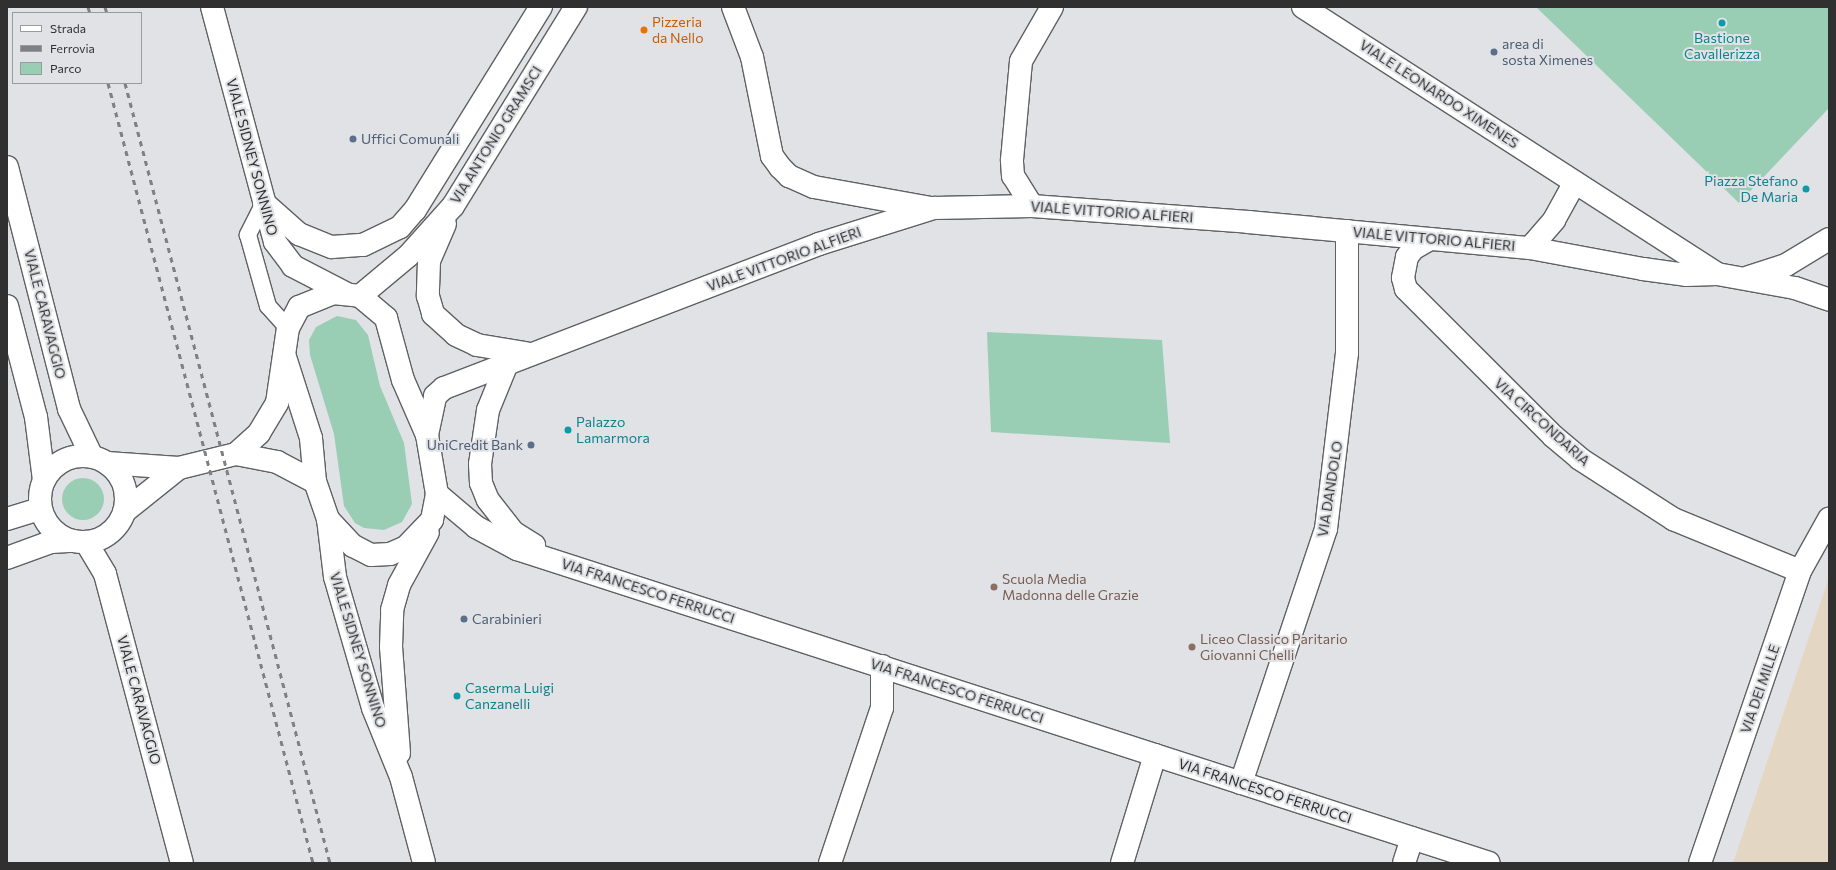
<!DOCTYPE html>
<html>
<head>
<meta charset="utf-8">
<style>
	body { margin:0 }
	#map { position:relative; width:1836px; height:870px; overflow:hidden; background:#e1e2e5; font-family:Commissioner,sans-serif }
	div>[style] { position:absolute }
	.education>* { inset:0; background:#e3d7c3 }
	.green>* { inset:0; background:#99ceb5 }
	.round { border-radius:50% }
	.roads { filter:drop-shadow(1px 0 #606163) drop-shadow(-1px 0 #606163) drop-shadow(0 1px #606163) drop-shadow(0 -1px #606163) }
	.lane>* { height:16px; margin:-8px; padding:0 8px; transform-origin:8px; border-radius:8px; background:#fff }
	.street>* { height:22px; margin:-11px; padding:0 11px; transform-origin:11px; border-radius:11px; background:#fff }
	.secondary>* { height:22px; margin:-11px; padding:0 11px; transform-origin:11px; border-radius:11px; background:#fff }
	.secondary>.ring { margin:-11px; padding:0; box-sizing:content-box; background:none; border:22px solid #fff; border-radius:50% }
	.rail>* { height:3px; margin-top:-1.5px; transform-origin:0; background:repeating-linear-gradient(90deg,#808082 0 5px,transparent 0 10px) }
	.dots>* { width:11px; height:11px; translate:-50% -50%; box-sizing:border-box; border:2px solid #e1e2e5; border-radius:50% }
	span { translate:-50% -50%; white-space:nowrap; text-align:center; line-height:1.15; -webkit-text-stroke:4px #e1e2e5; paint-order:stroke }
	.food-label { font-size:14px; color:#c56008 }
	.left { translate:0 -50%; text-align:left }
	.culture-label { font-size:14px; color:#0d838f }
	.right { translate:-100% -50%; text-align:right }
	.service-label { font-size:14px; color:#4e5e75 }
	.street-label { font-size:14px; color:#303031 }
	.education-label { font-size:14px; color:#785e54 }
	.frame { position:absolute; inset:0; border:8px solid #303031; pointer-events:none }
	.legend { position:absolute; left:12px; top:12px; width:130px; height:72px; box-sizing:border-box; background:#e1e2e5; border:1px solid #9a9b9d; margin:0; padding:5px 7px; list-style:none; font-size:12px; color:#303031 }
	.legend li { display:flex; align-items:center; gap:8px; height:20px }
	.legend b { width:20px; border:1px solid #9a9b9d }
</style>
</head>
<body>
<div id="map">
	<div class="education">
		<div style="clip-path:polygon(1829px 577px,1829px 863px,1733px 863px,1820px 604px)"></div>
	</div>
	<div class="green">
		<div style="clip-path:polygon(1536px 7px,1829px 7px,1829px 108px,1739px 203px)"></div>
		<div style="clip-path:polygon(337px 316px,356px 320px,368px 335px,380px 386px,404px 443px,412px 504px,402px 522px,384px 530px,364px 528px,355px 523px,344px 506px,334px 434px,310px 355px,309px 340px,316px 327px)"></div>
		<div style="clip-path:polygon(987px 332px,1162px 340px,1170px 443px,991px 432px)"></div>
		<div class="round" style="left:62px;top:478px;width:42px;height:42px"></div>
	</div>
	<div class="roads">
		<div class="lane">
			<div style="left:264px;top:203px;width:36px;rotate:117deg"></div>
			<div style="left:248px;top:235px;width:74px;rotate:74.3deg"></div>
			<div style="left:268px;top:306px;width:30px;rotate:48deg"></div>
		</div>
		<div class="street">
			<div style="left:733px;top:7px;width:53px;rotate:69.2deg"></div>
			<div style="left:752px;top:57px;width:101px;rotate:78.6deg"></div>
			<div style="left:772px;top:156px;width:14px;rotate:54deg"></div>
			<div style="left:780px;top:167px;width:13px;rotate:45deg"></div>
			<div style="left:789px;top:176px;width:27px;rotate:24deg"></div>
			<div style="left:814px;top:187px;width:119px;rotate:10.2deg"></div>
			<div style="left:1303px;top:7px;width:493px;rotate:32.8deg"></div>
			<div style="left:1717px;top:274px;width:79px;rotate:10.2deg"></div>
			<div style="left:1795px;top:288px;width:36px;rotate:19deg"></div>
			<div style="left:264px;top:203px;width:47px;rotate:41.5deg"></div>
			<div style="left:299px;top:234px;width:35px;rotate:22deg"></div>
			<div style="left:332px;top:247px;width:31px;rotate:-4deg"></div>
			<div style="left:363px;top:245px;width:41px;rotate:-25.9deg"></div>
			<div style="left:400px;top:227px;width:23px;rotate:-49deg"></div>
			<div style="left:415px;top:210px;width:239px;rotate:-58.2deg"></div>
			<div style="left:1032px;top:206px;width:36px;rotate:-122deg"></div>
			<div style="left:1013px;top:176px;width:16px;rotate:-94deg"></div>
			<div style="left:1012px;top:160px;width:99px;rotate:-84.8deg"></div>
			<div style="left:1021px;top:61px;width:62px;rotate:-60.1deg"></div>
			<div style="left:445px;top:224px;width:40px;rotate:113.4deg"></div>
			<div style="left:429px;top:261px;width:35px;rotate:92deg"></div>
			<div style="left:428px;top:296px;width:19px;rotate:74deg"></div>
			<div style="left:433px;top:314px;width:31px;rotate:42deg"></div>
			<div style="left:456px;top:335px;width:23px;rotate:25deg"></div>
			<div style="left:477px;top:345px;width:49px;rotate:9.5deg"></div>
			<div style="left:1430px;top:239px;width:20px;rotate:150deg"></div>
			<div style="left:1413px;top:249px;width:10px;rotate:127deg"></div>
			<div style="left:1407px;top:257px;width:21px;rotate:101deg"></div>
			<div style="left:1403px;top:278px;width:11px;rotate:75deg"></div>
			<div style="left:1406px;top:289px;width:208px;rotate:45deg"></div>
			<div style="left:1553px;top:436px;width:35px;rotate:40deg"></div>
			<div style="left:1580px;top:459px;width:111px;rotate:32.8deg"></div>
			<div style="left:1673px;top:519px;width:137px;rotate:22.3deg"></div>
			<div style="left:1530px;top:248px;width:37px;rotate:-49deg"></div>
			<div style="left:1554px;top:220px;width:43px;rotate:-61.1deg"></div>
			<div style="left:1749px;top:277px;width:39px;rotate:-18deg"></div>
			<div style="left:1786px;top:265px;width:50px;rotate:-31.2deg"></div>
			<div style="left:360px;top:296px;width:62px;rotate:-39.8deg"></div>
			<div style="left:408px;top:256px;width:67px;rotate:-48deg"></div>
			<div style="left:453px;top:206px;width:234px;rotate:-58.3deg"></div>
			<div style="left:508px;top:361px;width:53px;rotate:112.2deg"></div>
			<div style="left:488px;top:410px;width:55px;rotate:98.4deg"></div>
			<div style="left:480px;top:464px;width:19px;rotate:87deg"></div>
			<div style="left:481px;top:483px;width:18px;rotate:68deg"></div>
			<div style="left:488px;top:500px;width:41px;rotate:52deg"></div>
			<div style="left:513px;top:532px;width:25px;rotate:32deg"></div>
			<div style="left:427px;top:435px;width:40px;rotate:-78deg"></div>
			<div style="left:435px;top:396px;width:12px;rotate:-42deg"></div>
			<div style="left:444px;top:388px;width:402px;rotate:-21deg"></div>
			<div style="left:819px;top:244px;width:121px;rotate:-17.4deg"></div>
			<div style="left:934px;top:208px;width:98px;rotate:-1.2deg"></div>
			<div style="left:1032px;top:206px;width:217px;rotate:4.2deg"></div>
			<div style="left:1248px;top:222px;width:283px;rotate:5.3deg"></div>
			<div style="left:1530px;top:248px;width:115px;rotate:10.5deg"></div>
			<div style="left:1643px;top:269px;width:43px;rotate:7.9deg"></div>
			<div style="left:1686px;top:275px;width:31px;rotate:-2deg"></div>
			<div style="left:437px;top:494px;width:51px;rotate:40.2deg"></div>
			<div style="left:476px;top:527px;width:47px;rotate:28.2deg"></div>
			<div style="left:517px;top:549px;width:1021px;rotate:17.9deg"></div>
			<div style="left:7px;top:519px;width:34px;rotate:-17deg"></div>
			<div style="left:7px;top:558px;width:47px;rotate:-20deg"></div>
			<div style="left:51px;top:542px;width:22px;rotate:-3deg"></div>
			<div style="left:1241px;top:783px;width:268px;rotate:-71.5deg"></div>
			<div style="left:1326px;top:529px;width:177px;rotate:-83.2deg"></div>
			<div style="left:1347px;top:353px;width:122px;rotate:-90deg"></div>
			<div style="left:830px;top:863px;width:163px;rotate:-71.5deg"></div>
			<div style="left:882px;top:708px;width:42px;rotate:-90deg"></div>
			<div style="left:1122px;top:863px;width:113px;rotate:-73deg"></div>
			<div style="left:1404px;top:863px;width:26px;rotate:-72deg"></div>
			<div style="left:1700px;top:863px;width:309px;rotate:-71.1deg"></div>
			<div style="left:1800px;top:571px;width:60px;rotate:-60.9deg"></div>
		</div>
		<div class="secondary">
			<div style="left:212px;top:7px;width:243px;rotate:75deg"></div>
			<div style="left:275px;top:242px;width:30px;rotate:53deg"></div>
			<div style="left:293px;top:266px;width:59px;rotate:27.4deg"></div>
			<div style="left:7px;top:167px;width:250px;rotate:75.6deg"></div>
			<div style="left:69px;top:409px;width:53px;rotate:64.4deg"></div>
			<div style="left:7px;top:306px;width:115px;rotate:75.4deg"></div>
			<div style="left:36px;top:417px;width:64px;rotate:82.8deg"></div>
			<div style="left:236px;top:454px;width:31px;rotate:-42deg"></div>
			<div style="left:259px;top:433px;width:35px;rotate:-59deg"></div>
			<div style="left:277px;top:403px;width:76px;rotate:-81.7deg"></div>
			<div style="left:288px;top:328px;width:24px;rotate:-62deg"></div>
			<div style="left:299px;top:307px;width:37px;rotate:-22deg"></div>
			<div style="left:333px;top:293px;width:27px;rotate:6deg"></div>
			<div style="left:360px;top:296px;width:34px;rotate:40deg"></div>
			<div style="left:386px;top:318px;width:64px;rotate:74.7deg"></div>
			<div style="left:403px;top:380px;width:60px;rotate:66.4deg"></div>
			<div style="left:427px;top:435px;width:60px;rotate:80.4deg"></div>
			<div style="left:437px;top:494px;width:26px;rotate:101deg"></div>
			<div style="left:432px;top:520px;width:37px;rotate:134deg"></div>
			<div style="left:406px;top:547px;width:17px;rotate:156deg"></div>
			<div style="left:390px;top:554px;width:19px;rotate:177deg"></div>
			<div style="left:371px;top:555px;width:20px;rotate:-153deg"></div>
			<div style="left:353px;top:546px;width:37px;rotate:-133deg"></div>
			<div style="left:328px;top:519px;width:39px;rotate:-109deg"></div>
			<div style="left:315px;top:482px;width:44px;rotate:-95.2deg"></div>
			<div style="left:311px;top:438px;width:85px;rotate:-107.8deg"></div>
			<div class="ring" style="left:40px;top:456px;width:64px;height:64px"></div>
			<div style="left:107px;top:463px;width:72px;rotate:4deg"></div>
			<div style="left:179px;top:468px;width:59px;rotate:-13.8deg"></div>
			<div style="left:236px;top:454px;width:42px;rotate:11deg"></div>
			<div style="left:277px;top:462px;width:43px;rotate:27.8deg"></div>
			<div style="left:124px;top:512px;width:70px;rotate:-38.7deg"></div>
			<div style="left:328px;top:519px;width:58px;rotate:83.1deg"></div>
			<div style="left:335px;top:577px;width:136px;rotate:73.8deg"></div>
			<div style="left:373px;top:708px;width:74px;rotate:67.9deg"></div>
			<div style="left:401px;top:777px;width:89px;rotate:75deg"></div>
			<div style="left:86px;top:542px;width:37px;rotate:59deg"></div>
			<div style="left:105px;top:574px;width:299px;rotate:75.1deg"></div>
			<div style="left:399px;top:753px;width:106px;rotate:-94.3deg"></div>
			<div style="left:391px;top:647px;width:37px;rotate:-88deg"></div>
			<div style="left:392px;top:610px;width:26px;rotate:-74deg"></div>
			<div style="left:399px;top:585px;width:60px;rotate:-61.3deg"></div>
		</div>
	</div>
	<div class="rail">
		<div style="left:88px;top:7px;width:6px;rotate:72deg"></div>
		<div style="left:105px;top:7px;width:6px;rotate:72deg"></div>
		<div style="left:108px;top:83px;width:806px;rotate:75.27deg"></div>
		<div style="left:125px;top:83px;width:806px;rotate:75.27deg"></div>
	</div>
	<div class="dots">
		<div style="left:1722px;top:23px;background:#0f9aa8"></div>
		<div style="left:644px;top:30px;background:#e8710a"></div>
		<div style="left:1494px;top:52px;background:#5c6f8a"></div>
		<div style="left:353px;top:139px;background:#5c6f8a"></div>
		<div style="left:1806px;top:189px;background:#0f9aa8"></div>
		<div style="left:568px;top:430px;background:#0f9aa8"></div>
		<div style="left:531px;top:445px;background:#5c6f8a"></div>
		<div style="left:994px;top:587px;background:#8d6e63"></div>
		<div style="left:464px;top:619px;background:#5c6f8a"></div>
		<div style="left:1192px;top:647px;background:#8d6e63"></div>
		<div style="left:457px;top:696px;background:#0f9aa8"></div>
	</div>
	<div class="food-label">
		<span class="left" style="left:652px;top:30px">Pizzeria<br>da Nello</span>
	</div>
	<div class="culture-label">
		<span style="left:1722px;top:46px">Bastione<br>Cavallerizza</span>
		<span class="right" style="left:1798px;top:189px">Piazza Stefano<br>De Maria</span>
		<span class="left" style="left:576px;top:430px">Palazzo<br>Lamarmora</span>
		<span class="left" style="left:465px;top:696px">Caserma Luigi<br>Canzanelli</span>
	</div>
	<div class="service-label">
		<span class="left" style="left:1502px;top:52px">area di<br>sosta Ximenes</span>
		<span class="left" style="left:361px;top:139px">Uffici Comunali</span>
		<span class="right" style="left:523px;top:445px">UniCredit Bank</span>
		<span class="left" style="left:472px;top:619px">Carabinieri</span>
	</div>
	<div class="street-label">
		<span style="left:1439px;top:94px;rotate:33deg">VIALE LEONARDO XIMENES</span>
		<span style="left:496px;top:135px;rotate:-58deg">VIA ANTONIO GRAMSCI</span>
		<span style="left:252px;top:157px;rotate:75deg">VIALE SIDNEY SONNINO</span>
		<span style="left:1112px;top:212px;rotate:4deg">VIALE VITTORIO ALFIERI</span>
		<span style="left:1434px;top:239px;rotate:5deg">VIALE VITTORIO ALFIERI</span>
		<span style="left:784px;top:259px;rotate:-20deg">VIALE VITTORIO ALFIERI</span>
		<span style="left:45px;top:314px;rotate:76deg">VIALE CARAVAGGIO</span>
		<span style="left:1542px;top:422px;rotate:42deg">VIA CIRCONDARIA</span>
		<span style="left:1330px;top:489px;rotate:-81deg">VIA DANDOLO</span>
		<span style="left:648px;top:591px;rotate:18deg">VIA FRANCESCO FERRUCCI</span>
		<span style="left:358px;top:650px;rotate:73deg">VIALE SIDNEY SONNINO</span>
		<span style="left:1760px;top:689px;rotate:-71deg">VIA DEI MILLE</span>
		<span style="left:957px;top:691px;rotate:18deg">VIA FRANCESCO FERRUCCI</span>
		<span style="left:139px;top:700px;rotate:75deg">VIALE CARAVAGGIO</span>
		<span style="left:1265px;top:791px;rotate:18deg">VIA FRANCESCO FERRUCCI</span>
	</div>
	<div class="education-label">
		<span class="left" style="left:1002px;top:587px">Scuola Media<br>Madonna delle Grazie</span>
		<span class="left" style="left:1200px;top:647px">Liceo Classico Paritario<br>Giovanni Chelli</span>
	</div>
	<div class="frame"></div>
	<ul class="legend">
	<li><b style="height:5px;background:#fff"></b>Strada</li>
	<li><b style="height:5px;background:#808082"></b>Ferrovia</li>
	<li><b style="height:11px;background:#99ceb5"></b>Parco</li>
	</ul>
</div>
</body>
</html>
